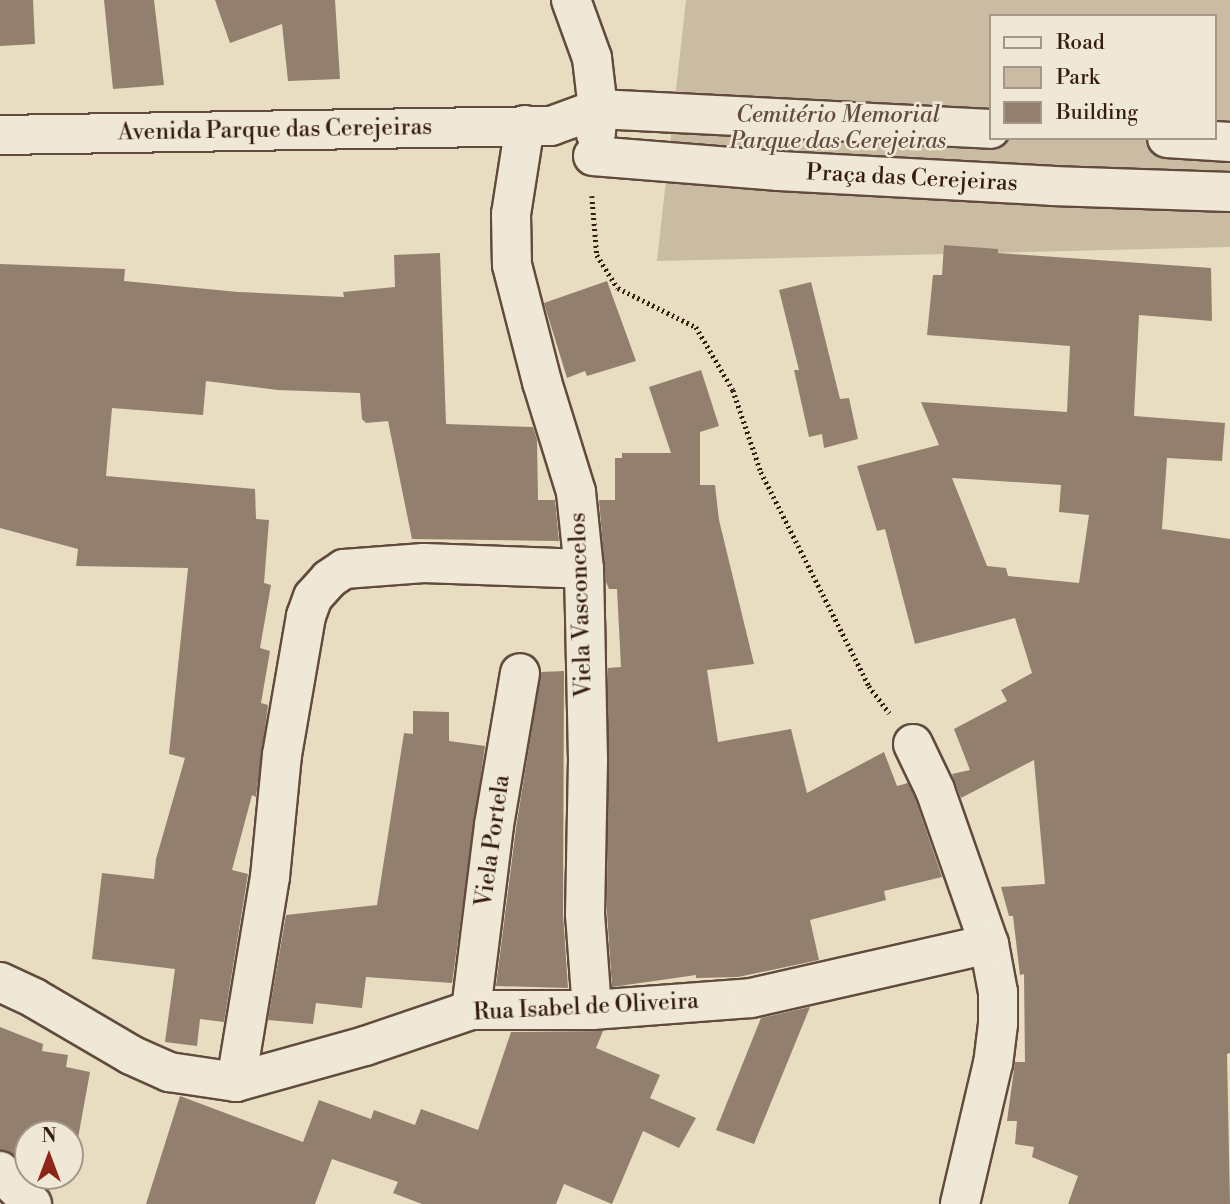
<!DOCTYPE html>
<html>
<head>
<meta charset="utf-8">
<style>
	body { margin:0 }
	#map { position:relative; width:1230px; height:1204px; overflow:hidden; background:#e8dcc1; font-family:"Libre Bodoni",serif }
	div>[style] { position:absolute }
	.green>* { inset:0; background:#cabba3 }
	.building>* { inset:0; background:#927f6d }
	.path>* { height:4.5px; margin-top:-2.25px; transform-origin:0; background:repeating-linear-gradient(90deg,#351b11 0 2px,transparent 0 5.5px) }
	.roads { filter:drop-shadow(2px 0 #624b3d) drop-shadow(-2px 0 #624b3d) drop-shadow(0 2px #624b3d) drop-shadow(0 -2px #624b3d) }
	.minor>* { height:38px; margin:-19px; padding:0 19px; transform-origin:19px; border-radius:19px; background:#f0e8d7 }
	span { translate:-50% -50%; white-space:nowrap; text-align:center; line-height:1.15; -webkit-text-stroke:5px #f0e8d7; paint-order:stroke }
	.park-label { font-size:23px; color:#624b3d; font-style:italic }
	.street-label { font-size:23px; color:#351b11 }
	.legend { position:absolute; left:989px; top:14px; width:228px; height:126px; box-sizing:border-box; background:#f0e8d7; border:2px solid #a59688; margin:0; padding:9px 12px; list-style:none; font-size:21px; color:#351b11 }
	.legend li { display:flex; align-items:center; gap:14px; height:35px }
	.legend b { width:35px; border:2px solid #a59688 }
	.north { position:absolute; left:14px; top:1120px; width:70px; height:70px; box-sizing:border-box; background:#f0e8d7; border:2px solid #a59688; border-radius:50%; rotate:0deg; font-size:19px; font-weight:700; line-height:28px; text-align:center; color:#351b11 }
	.north::after { content:''; display:block; margin:auto; width:24px; height:32px; background:#8f2418; clip-path:polygon(50% 0,100% 100%,50% 72%,0 100%) }
</style>
</head>
<body>
<div id="map">
	<div class="green">
		<div style="clip-path:polygon(evenodd,686px 0,1230px 0,1230px 247px,657px 261px,686px 0,990px 16px,1214px 16px,1214px 138px,990px 138px,990px 16px)"></div>
	</div>
	<div class="building">
		<div style="clip-path:polygon(0 0,33px 0,35px 44px,0 46px)"></div>
		<div style="clip-path:polygon(104px 0,154px 0,164px 85px,113px 89px)"></div>
		<div style="clip-path:polygon(215px 0,335px 0,340px 79px,288px 81px,282px 24px,230px 43px)"></div>
		<div style="clip-path:polygon(evenodd,944px 245px,998px 249px,998px 253px,1211px 268px,1212px 321px,1139px 315px,1134px 416px,1225px 423px,1222px 461px,1167px 458px,1162px 529px,1230px 539px,1230px 1053px,1227px 1054px,1230px 1204px,1068px 1204px,1078px 1176px,1032px 1157px,1034px 1147px,1015px 1144px,1017px 1121px,1007px 1121px,1015px 1062px,1025px 1062px,1024px 974px,1020px 975px,1013px 916px,1009px 916px,1001px 887px,1045px 884px,1034px 760px,961px 798px,952px 774px,970px 770px,954px 729px,1007px 701px,1001px 690px,1032px 673px,1015px 618px,915px 644px,885px 529px,877px 531px,857px 466px,939px 445px,921px 402px,1067px 412px,1070px 346px,927px 335px,933px 275px,942px 275px,944px 245px,952px 478px,1061px 485px,1059px 512px,1089px 515px,1079px 583px,1008px 576px,1006px 568px,987px 566px,952px 478px)"></div>
		<div style="clip-path:polygon(440px 253px,446px 424px,533px 427px,537px 440px,538px 500px,555px 500px,559px 541px,412px 539px,388px 421px,366px 423px,362px 419px,360px 393px,278px 390px,206px 381px,203px 415px,112px 408px,106px 476px,255px 489px,256px 519px,269px 520px,264px 583px,271px 585px,260px 648px,270px 651px,261px 703px,268px 705px,256px 797px,252px 795px,232px 870px,248px 874px,224px 1022px,200px 1019px,197px 1046px,165px 1042px,175px 969px,92px 959px,102px 873px,154px 879px,156px 859px,185px 758px,169px 754px,188px 568px,76px 566px,78px 549px,0 528px,0 264px,125px 269px,124px 281px,238px 292px,344px 297px,343px 292px,395px 287px,394px 255px)"></div>
		<div style="clip-path:polygon(607px 281px,636px 361px,587px 376px,585px 371px,567px 378px,544px 303px)"></div>
		<div style="clip-path:polygon(811px 282px,840px 399px,849px 398px,858px 439px,824px 448px,822px 434px,809px 437px,794px 370px,799px 370px,779px 290px)"></div>
		<div style="clip-path:polygon(701px 370px,719px 426px,700px 432px,700px 485px,715px 485px,719px 520px,754px 664px,707px 670px,718px 742px,791px 729px,807px 793px,884px 752px,897px 786px,908px 783px,915px 798px,942px 877px,884px 891px,886px 900px,810px 920px,819px 960px,738px 977px,696px 978px,696px 975px,612px 987px,607px 913px,608px 668px,621px 667px,617px 589px,609px 589px,606px 582px,599px 500px,615px 500px,615px 458px,622px 458px,622px 453px,671px 453px,649px 387px)"></div>
		<div style="clip-path:polygon(564px 671px,563px 914px,568px 988px,496px 986px,516px 828px,541px 672px)"></div>
		<div style="clip-path:polygon(413px 711px,449px 712px,449px 741px,485px 746px,452px 983px,366px 977px,362px 1008px,316px 1003px,313px 1024px,268px 1020px,286px 915px,377px 905px,404px 733px,413px 734px)"></div>
		<div style="clip-path:polygon(810px 1007px,754px 1144px,716px 1130px,761px 1018px)"></div>
		<div style="clip-path:polygon(0 1027px,43px 1044px,42px 1051px,68px 1055px,66px 1067px,90px 1072px,70px 1182px,36px 1176px,70px 1176px,70px 1134px,28px 1134px,28px 1168px,15px 1155px,0 1150px)"></div>
		<div style="clip-path:polygon(603px 1031px,596px 1048px,660px 1075px,650px 1098px,696px 1118px,679px 1148px,643px 1131px,612px 1204px,564px 1184px,556px 1204px,422px 1204px,393px 1193px,398px 1182px,332px 1159px,315px 1204px,146px 1204px,180px 1096px,303px 1142px,319px 1100px,371px 1119px,374px 1110px,415px 1125px,421px 1109px,478px 1130px,511px 1032px)"></div>
	</div>
	<div class="path">
		<div style="left:592px;top:196px;width:59px;rotate:85.2deg"></div>
		<div style="left:597px;top:255px;width:39px;rotate:58deg"></div>
		<div style="left:618px;top:288px;width:87px;rotate:26.6deg"></div>
		<div style="left:696px;top:327px;width:73px;rotate:59.6deg"></div>
		<div style="left:733px;top:390px;width:87px;rotate:71.1deg"></div>
		<div style="left:761px;top:472px;width:240px;rotate:63.2deg"></div>
		<div style="left:869px;top:686px;width:34px;rotate:53deg"></div>
	</div>
	<div class="roads">
		<div class="minor">
			<div style="left:571px;top:0;width:62px;rotate:70.1deg"></div>
			<div style="left:592px;top:58px;width:51px;rotate:83.3deg"></div>
			<div style="left:598px;top:109px;width:25px;rotate:95deg"></div>
			<div style="left:525px;top:125px;width:90px;rotate:98.9deg"></div>
			<div style="left:511px;top:214px;width:51px;rotate:88.9deg"></div>
			<div style="left:512px;top:265px;width:121px;rotate:75.6deg"></div>
			<div style="left:542px;top:382px;width:115px;rotate:72.8deg"></div>
			<div style="left:576px;top:492px;width:77px;rotate:84.1deg"></div>
			<div style="left:584px;top:569px;width:191px;rotate:88.8deg"></div>
			<div style="left:588px;top:760px;width:154px;rotate:91.1deg"></div>
			<div style="left:585px;top:914px;width:96px;rotate:85.8deg"></div>
			<div style="left:0;top:135px;width:551px;rotate:-0.94deg"></div>
			<div style="left:551px;top:126px;width:50px;rotate:-19.9deg"></div>
			<div style="left:598px;top:109px;width:393px;rotate:2.9deg"></div>
			<div style="left:1167px;top:138px;width:63px;rotate:3.6deg"></div>
			<div style="left:593px;top:156px;width:187px;rotate:4.6deg"></div>
			<div style="left:779px;top:171px;width:273px;rotate:3.1deg"></div>
			<div style="left:1052px;top:186px;width:178px;rotate:1.9deg"></div>
			<div style="left:913px;top:744px;width:51px;rotate:64.4deg"></div>
			<div style="left:935px;top:790px;width:163px;rotate:70.7deg"></div>
			<div style="left:989px;top:944px;width:49px;rotate:79.4deg"></div>
			<div style="left:998px;top:992px;width:32px;rotate:90deg"></div>
			<div style="left:998px;top:1024px;width:39px;rotate:97deg"></div>
			<div style="left:993px;top:1063px;width:145px;rotate:103.2deg"></div>
			<div style="left:0;top:982px;width:38px;rotate:25deg"></div>
			<div style="left:34px;top:998px;width:113px;rotate:30.4deg"></div>
			<div style="left:131px;top:1055px;width:42px;rotate:24.1deg"></div>
			<div style="left:169px;top:1072px;width:68px;rotate:8.5deg"></div>
			<div style="left:236px;top:1082px;width:134px;rotate:-15.6deg"></div>
			<div style="left:365px;top:1046px;width:112px;rotate:-18.8deg"></div>
			<div style="left:471px;top:1010px;width:121px"></div>
			<div style="left:592px;top:1010px;width:159px;rotate:-4.3deg"></div>
			<div style="left:751px;top:998px;width:244px;rotate:-12.8deg"></div>
			<div style="left:471px;top:1010px;width:186px;rotate:-82.9deg"></div>
			<div style="left:494px;top:825px;width:154px;rotate:-80.3deg"></div>
			<div style="left:236px;top:1082px;width:208px;rotate:-80.6deg"></div>
			<div style="left:270px;top:877px;width:123px;rotate:-84.4deg"></div>
			<div style="left:282px;top:755px;width:141px;rotate:-80.2deg"></div>
			<div style="left:306px;top:616px;width:20px;rotate:-70deg"></div>
			<div style="left:313px;top:597px;width:24px;rotate:-48deg"></div>
			<div style="left:329px;top:579px;width:18px;rotate:-34deg"></div>
			<div style="left:344px;top:569px;width:80px;rotate:-4.3deg"></div>
			<div style="left:424px;top:563px;width:160px;rotate:2.1deg"></div>
			<div style="left:0;top:1171px;width:46px;rotate:45.9deg"></div>
		</div>
	</div>
	<div class="park-label">
		<span style="left:838px;top:128px">Cemitério Memorial<br>Parque das Cerejeiras</span>
	</div>
	<div class="street-label">
		<span style="left:275px;top:130px;rotate:-1deg">Avenida Parque das Cerejeiras</span>
		<span style="left:912px;top:178px;rotate:3deg">Praça das Cerejeiras</span>
		<span style="left:581px;top:605px;rotate:-92deg">Viela Vasconcelos</span>
		<span style="left:493px;top:841px;rotate:-82deg">Viela Portela</span>
		<span style="left:586px;top:1007px;rotate:-3deg">Rua Isabel de Oliveira</span>
	</div>
	<ul class="legend">
	<li><b style="height:9px;background:#f0e8d7"></b>Road</li>
	<li><b style="height:19px;background:#cabba3"></b>Park</li>
	<li><b style="height:19px;background:#927f6d"></b>Building</li>
	</ul>
	<div class="north">N</div>
</div>
</body>
</html>
